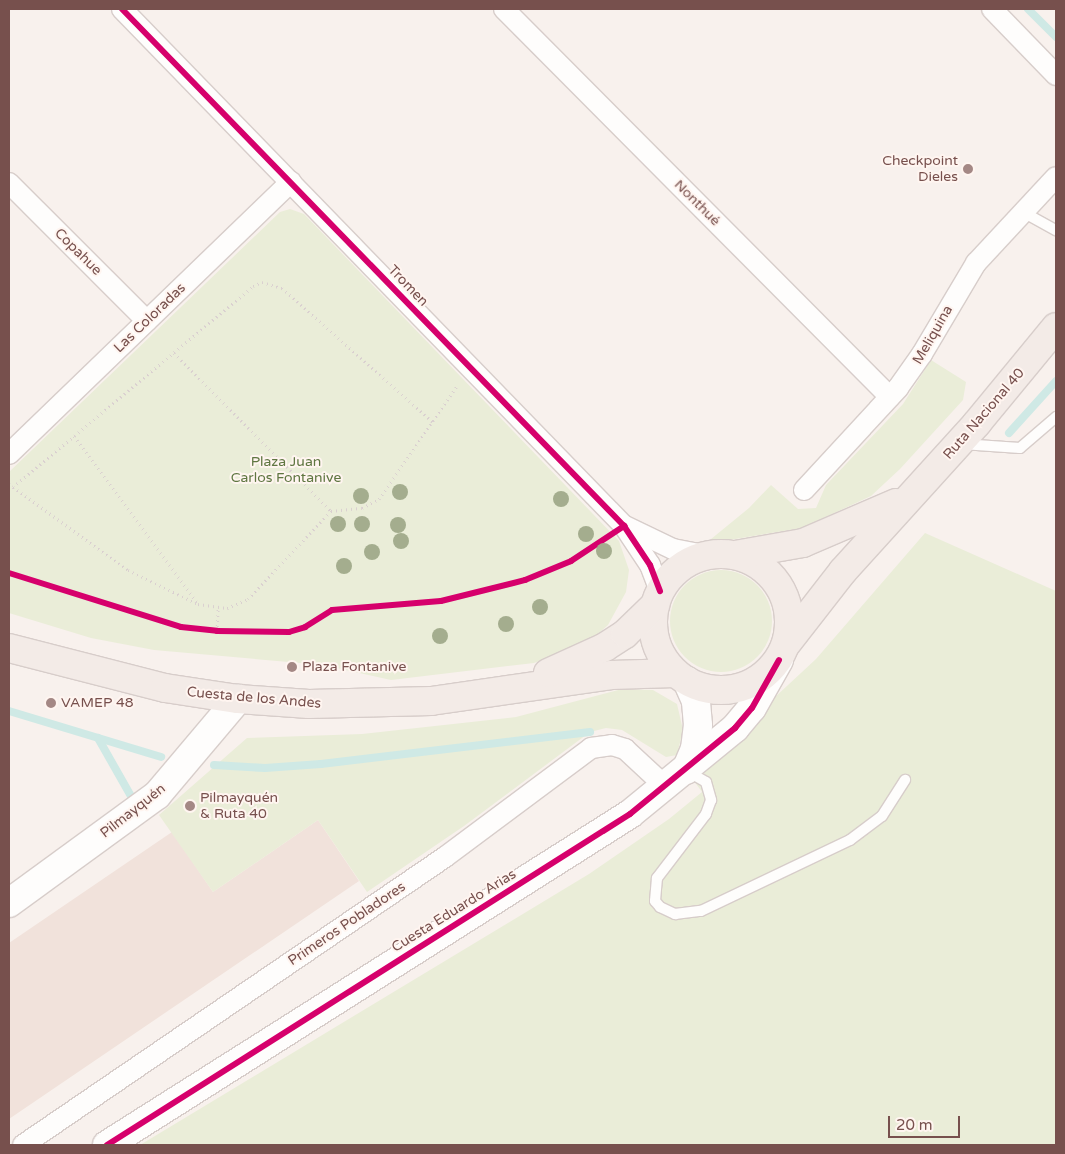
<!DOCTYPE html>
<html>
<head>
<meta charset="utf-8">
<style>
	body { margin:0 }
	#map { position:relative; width:1065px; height:1154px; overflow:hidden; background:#f8f1ed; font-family:"Varela Round",sans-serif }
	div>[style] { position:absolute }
	.residential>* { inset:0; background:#f1e2db }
	.green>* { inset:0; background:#eaedd8 }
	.round { border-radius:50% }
	.stream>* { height:8px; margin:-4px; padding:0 4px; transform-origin:4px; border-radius:4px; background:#cfe9e5 }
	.path>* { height:3px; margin-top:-1.5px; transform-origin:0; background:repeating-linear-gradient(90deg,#dad0d0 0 1px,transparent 0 5px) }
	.roads { filter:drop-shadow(1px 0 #d7cdca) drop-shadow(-1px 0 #d7cdca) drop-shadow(0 1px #d7cdca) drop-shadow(0 -1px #d7cdca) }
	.lane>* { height:10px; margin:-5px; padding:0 5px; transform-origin:5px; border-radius:5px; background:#fefdfc }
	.street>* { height:20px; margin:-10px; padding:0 10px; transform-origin:10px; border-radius:10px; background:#fefdfc }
	.secondary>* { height:28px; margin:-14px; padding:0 14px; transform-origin:14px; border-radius:14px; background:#fefdfc }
	.primary>* { height:28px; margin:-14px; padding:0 14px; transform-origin:14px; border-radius:14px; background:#f3ebe7 }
	.primary>.ring { margin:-14px; padding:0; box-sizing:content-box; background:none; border:28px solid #f3ebe7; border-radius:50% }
	.cycleway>* { height:6px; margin:-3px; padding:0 3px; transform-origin:3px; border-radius:3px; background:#d6006c }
	.trees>* { width:16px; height:16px; margin:-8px; border-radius:50%; background:#a4ad8e }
	.dots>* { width:14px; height:14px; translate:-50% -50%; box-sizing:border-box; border:2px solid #fff5f0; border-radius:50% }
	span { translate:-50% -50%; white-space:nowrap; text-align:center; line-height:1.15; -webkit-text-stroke:4px #fff5f0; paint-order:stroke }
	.poi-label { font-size:14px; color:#77504d }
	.right { translate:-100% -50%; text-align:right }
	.left { translate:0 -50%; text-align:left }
	.street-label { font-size:14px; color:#77504d }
	.park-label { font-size:14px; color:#5f7641 }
	.frame { position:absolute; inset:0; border:10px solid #77504d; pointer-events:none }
	.scale { position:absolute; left:888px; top:1116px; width:72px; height:22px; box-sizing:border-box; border:2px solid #77504d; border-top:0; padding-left:6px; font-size:15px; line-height:18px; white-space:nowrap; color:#77504d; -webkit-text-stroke:4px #fff5f0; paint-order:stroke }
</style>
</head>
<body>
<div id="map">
	<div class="residential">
		<div style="clip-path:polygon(318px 820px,359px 881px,9px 1119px,9px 943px,172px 832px,213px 892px)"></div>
	</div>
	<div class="green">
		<div style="clip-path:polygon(290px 209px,304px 214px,619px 541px,629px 570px,626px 592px,608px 625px,589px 642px,534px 663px,391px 680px,323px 665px,154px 650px,91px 638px,9px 613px,9px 472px,280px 212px)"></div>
		<div style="clip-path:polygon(931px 360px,966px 382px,963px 400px,900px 469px,871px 496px,802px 528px,705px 544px,749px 508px,771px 485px,798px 509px,816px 508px,826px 485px,903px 404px)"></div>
		<div style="clip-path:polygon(925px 533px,1056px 591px,1056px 1145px,140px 1145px,589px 874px,669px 819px,702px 792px,686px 770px,774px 698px,816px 659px)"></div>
		<div class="round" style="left:670px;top:570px;width:102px;height:102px"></div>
		<div style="clip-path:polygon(622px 689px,653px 690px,677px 704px,683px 730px,677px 755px,666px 757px,622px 730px,606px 728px,590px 732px,464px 826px,367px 892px,318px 820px,213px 892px,159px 815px,247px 738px,362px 734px,516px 717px)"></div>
	</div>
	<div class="stream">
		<div style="left:1028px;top:9px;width:40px;rotate:45deg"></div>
		<div style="left:1009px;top:433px;width:70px;rotate:-47.9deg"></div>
		<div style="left:9px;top:711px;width:159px;rotate:16.8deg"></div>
		<div style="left:98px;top:738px;width:77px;rotate:60.4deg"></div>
		<div style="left:214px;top:765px;width:51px;rotate:3.4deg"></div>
		<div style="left:265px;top:768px;width:56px;rotate:-4.1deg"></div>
		<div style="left:321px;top:764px;width:271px;rotate:-6.8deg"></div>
	</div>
	<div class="path">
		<div style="left:174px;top:353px;width:223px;rotate:45.2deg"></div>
		<div style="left:74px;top:436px;width:207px;rotate:53.5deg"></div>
		<div style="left:9px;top:484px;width:147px;rotate:35.9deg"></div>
		<div style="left:128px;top:570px;width:78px;rotate:25.9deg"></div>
		<div style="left:198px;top:604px;width:29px;rotate:8deg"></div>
		<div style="left:227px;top:608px;width:23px;rotate:-23deg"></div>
		<div style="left:248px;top:599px;width:121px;rotate:-46.7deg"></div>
		<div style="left:331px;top:511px;width:31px;rotate:-6deg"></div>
		<div style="left:362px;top:508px;width:19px;rotate:-28deg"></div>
		<div style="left:379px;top:499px;width:137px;rotate:-55.4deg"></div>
		<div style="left:13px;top:487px;width:313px;rotate:-39.9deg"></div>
		<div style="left:253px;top:286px;width:10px;rotate:-24deg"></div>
		<div style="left:262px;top:282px;width:21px;rotate:17deg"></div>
		<div style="left:282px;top:288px;width:202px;rotate:41.6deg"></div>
		<div style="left:217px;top:631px;width:22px;rotate:-87deg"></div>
	</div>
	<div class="roads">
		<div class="lane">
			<div style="left:1023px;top:212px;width:38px;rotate:29deg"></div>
			<div style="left:962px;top:444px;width:58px;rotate:3.9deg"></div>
			<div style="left:1020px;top:448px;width:48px;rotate:-40.7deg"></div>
			<div style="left:687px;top:771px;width:22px;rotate:30deg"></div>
			<div style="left:706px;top:782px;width:19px;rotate:74deg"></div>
			<div style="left:711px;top:800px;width:15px;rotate:110deg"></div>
			<div style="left:706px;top:814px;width:81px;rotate:127.4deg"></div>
			<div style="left:657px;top:878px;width:23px;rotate:95deg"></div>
			<div style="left:655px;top:901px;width:8px;rotate:50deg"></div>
			<div style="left:660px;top:907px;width:17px;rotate:25deg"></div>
			<div style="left:675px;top:914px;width:26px;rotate:-7deg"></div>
			<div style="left:701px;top:911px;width:165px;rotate:-25.5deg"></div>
			<div style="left:850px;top:840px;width:40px;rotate:-37deg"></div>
			<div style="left:882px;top:816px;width:43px;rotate:-57.4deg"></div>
		</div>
		<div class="street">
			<div style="left:122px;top:9px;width:721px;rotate:45.84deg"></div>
			<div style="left:624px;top:526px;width:47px;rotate:56.3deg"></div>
			<div style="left:650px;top:565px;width:28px;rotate:69deg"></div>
			<div style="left:504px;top:9px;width:547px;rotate:45.15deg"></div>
			<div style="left:992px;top:9px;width:92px;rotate:45.9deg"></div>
			<div style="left:9px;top:183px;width:195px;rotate:45deg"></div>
			<div style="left:9px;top:454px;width:392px;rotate:-44deg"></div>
			<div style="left:804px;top:490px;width:139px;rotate:-47.3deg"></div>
			<div style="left:898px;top:388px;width:42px;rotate:-54.8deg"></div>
			<div style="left:922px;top:354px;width:106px;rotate:-59.3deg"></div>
			<div style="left:976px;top:263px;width:117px;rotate:-47.1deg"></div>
			<div style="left:625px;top:526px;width:53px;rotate:25.6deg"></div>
			<div style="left:673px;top:549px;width:33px;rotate:11deg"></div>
			<div style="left:23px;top:1145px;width:511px;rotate:-34.31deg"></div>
			<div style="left:445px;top:857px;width:182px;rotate:-36.7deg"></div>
			<div style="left:591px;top:748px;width:21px;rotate:-8deg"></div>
			<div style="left:612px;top:745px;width:14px;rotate:17deg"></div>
			<div style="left:625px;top:749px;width:56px;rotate:42.8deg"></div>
		</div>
		<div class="secondary">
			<div style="left:686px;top:770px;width:23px;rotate:-67deg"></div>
			<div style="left:695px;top:749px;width:24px;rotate:-83deg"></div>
			<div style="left:698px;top:725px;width:24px;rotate:-95deg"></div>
			<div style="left:696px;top:701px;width:22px;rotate:-114deg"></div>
			<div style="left:9px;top:903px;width:183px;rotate:-36.1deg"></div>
			<div style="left:157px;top:795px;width:126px;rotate:-49.8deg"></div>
			<div style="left:107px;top:1145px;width:619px;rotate:-32.33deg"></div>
			<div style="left:630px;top:814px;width:136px;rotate:-39.3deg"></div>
			<div style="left:735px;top:728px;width:26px;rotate:-50deg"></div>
			<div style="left:752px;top:708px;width:55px;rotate:-60.6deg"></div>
		</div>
		<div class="primary">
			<div class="ring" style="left:653px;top:554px;width:108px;height:108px"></div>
			<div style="left:735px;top:555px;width:69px;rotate:-10deg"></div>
			<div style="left:803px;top:543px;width:101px;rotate:-23.3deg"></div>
			<div style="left:787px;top:643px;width:91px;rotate:-52.1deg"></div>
			<div style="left:843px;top:571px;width:200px;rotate:-47.8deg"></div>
			<div style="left:977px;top:423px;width:124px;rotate:-50.5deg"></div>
			<div style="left:9px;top:648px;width:161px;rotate:14.4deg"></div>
			<div style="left:165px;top:688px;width:74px;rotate:8.6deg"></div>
			<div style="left:238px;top:699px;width:71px;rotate:4deg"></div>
			<div style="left:309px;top:704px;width:122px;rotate:-1.4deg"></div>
			<div style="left:431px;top:701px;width:182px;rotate:-8.2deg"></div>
			<div style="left:611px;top:675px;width:64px;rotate:-1.8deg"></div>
			<div style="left:548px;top:673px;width:63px;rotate:-24.5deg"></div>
			<div style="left:605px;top:647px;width:24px;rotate:-33deg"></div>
			<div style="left:625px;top:634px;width:42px;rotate:-44deg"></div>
		</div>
	</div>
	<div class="cycleway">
		<div style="left:122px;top:9px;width:721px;rotate:45.84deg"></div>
		<div style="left:624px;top:526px;width:47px;rotate:56.3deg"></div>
		<div style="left:650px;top:565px;width:28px;rotate:69deg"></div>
		<div style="left:9px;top:573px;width:180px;rotate:17.4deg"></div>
		<div style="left:181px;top:627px;width:36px;rotate:6deg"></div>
		<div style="left:217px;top:631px;width:72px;rotate:0.8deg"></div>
		<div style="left:289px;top:632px;width:17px;rotate:-17deg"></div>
		<div style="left:305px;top:627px;width:32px;rotate:-32deg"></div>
		<div style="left:332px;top:610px;width:109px;rotate:-4.7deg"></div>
		<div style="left:441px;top:601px;width:87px;rotate:-14deg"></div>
		<div style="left:525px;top:580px;width:50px;rotate:-22.4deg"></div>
		<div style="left:571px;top:561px;width:64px;rotate:-33.4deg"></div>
		<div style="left:107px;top:1145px;width:619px;rotate:-32.33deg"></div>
		<div style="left:630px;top:814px;width:136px;rotate:-39.3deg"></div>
		<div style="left:735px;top:728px;width:26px;rotate:-50deg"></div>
		<div style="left:752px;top:708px;width:55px;rotate:-60.6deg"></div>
	</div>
	<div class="trees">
		<div style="left:400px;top:492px"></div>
		<div style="left:361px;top:496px"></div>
		<div style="left:561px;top:499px"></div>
		<div style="left:338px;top:524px"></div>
		<div style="left:362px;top:524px"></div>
		<div style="left:398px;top:525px"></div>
		<div style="left:586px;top:534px"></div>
		<div style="left:401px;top:541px"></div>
		<div style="left:604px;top:551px"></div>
		<div style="left:372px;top:552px"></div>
		<div style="left:344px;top:566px"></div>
		<div style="left:540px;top:607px"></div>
		<div style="left:506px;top:624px"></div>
		<div style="left:440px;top:636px"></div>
	</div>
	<div class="dots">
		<div style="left:968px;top:169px;background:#a48885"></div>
		<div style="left:292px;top:667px;background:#a48885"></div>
		<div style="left:51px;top:703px;background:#a48885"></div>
		<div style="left:190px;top:806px;background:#a48885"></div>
	</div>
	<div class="poi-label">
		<span class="right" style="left:958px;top:169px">Checkpoint<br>Dieles</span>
		<span class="left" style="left:302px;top:667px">Plaza Fontanive</span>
		<span class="left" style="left:61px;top:703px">VAMEP 48</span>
		<span class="left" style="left:200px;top:806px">Pilmayquén<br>&amp; Ruta 40</span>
	</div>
	<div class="street-label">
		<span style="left:697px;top:203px;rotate:45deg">Nonthué</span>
		<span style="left:78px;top:252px;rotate:45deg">Copahue</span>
		<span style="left:408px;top:286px;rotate:46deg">Tromen</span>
		<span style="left:150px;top:318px;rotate:-44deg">Las Coloradas</span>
		<span style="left:933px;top:335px;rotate:-60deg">Meliquina</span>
		<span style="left:984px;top:414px;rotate:-49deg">Ruta Nacional 40</span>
		<span style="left:254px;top:698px;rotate:5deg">Cuesta de los Andes</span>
		<span style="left:133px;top:811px;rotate:-38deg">Pilmayquén</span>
		<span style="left:454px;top:911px;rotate:-32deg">Cuesta Eduardo Arias</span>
		<span style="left:347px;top:924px;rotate:-34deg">Primeros Pobladores</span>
	</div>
	<div class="park-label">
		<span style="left:286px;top:470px">Plaza Juan<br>Carlos Fontanive</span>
	</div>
	<div class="frame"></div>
	<div class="scale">20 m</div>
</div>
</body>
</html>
